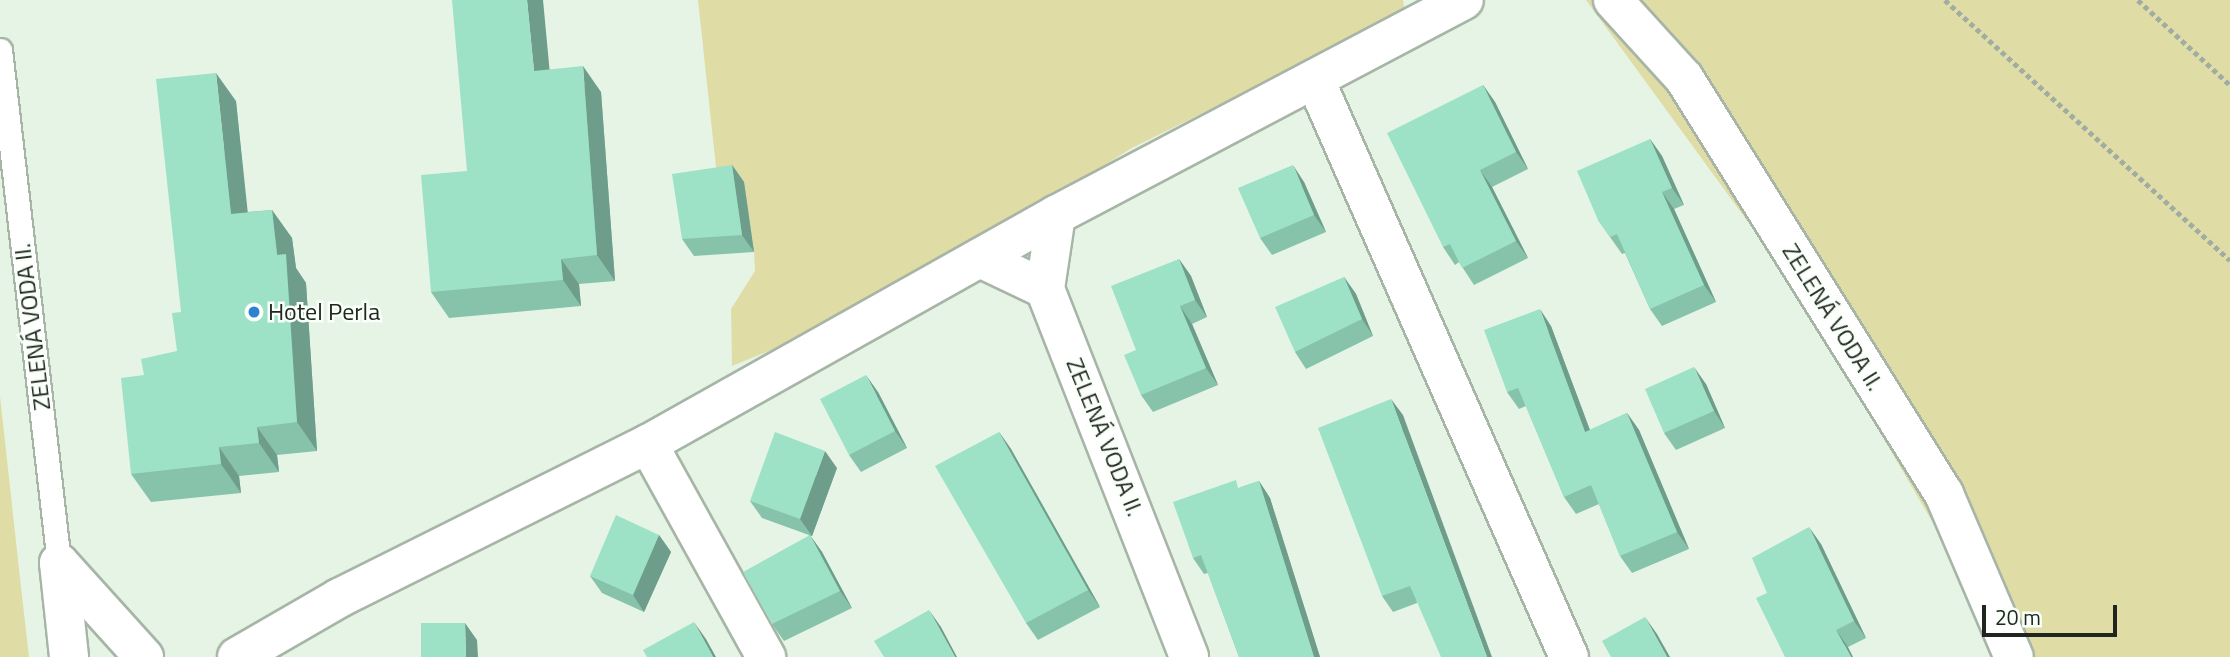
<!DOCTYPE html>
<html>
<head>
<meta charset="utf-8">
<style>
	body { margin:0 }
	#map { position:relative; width:2230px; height:657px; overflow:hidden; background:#e6f4e6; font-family:"Titillium Web",sans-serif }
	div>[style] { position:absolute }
	.green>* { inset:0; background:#e0dca6 }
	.path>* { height:4.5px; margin-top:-2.25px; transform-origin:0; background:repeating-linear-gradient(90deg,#a2ada2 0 5px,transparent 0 8.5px) }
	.roads { filter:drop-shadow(2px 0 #a7b5a7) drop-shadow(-2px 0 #a7b5a7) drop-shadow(0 2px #a7b5a7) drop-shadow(0 -2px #a7b5a7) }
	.service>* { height:23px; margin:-11.5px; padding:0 11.5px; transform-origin:11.5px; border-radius:11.5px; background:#fff }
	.minor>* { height:38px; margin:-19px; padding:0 19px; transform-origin:19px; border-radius:19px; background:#fff }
	.wall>* { inset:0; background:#87c2aa }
	.shaded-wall>* { inset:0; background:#6e9e8b }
	.building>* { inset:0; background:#9de2c6 }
	.dots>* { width:19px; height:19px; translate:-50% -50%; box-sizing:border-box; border:4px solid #f9fff9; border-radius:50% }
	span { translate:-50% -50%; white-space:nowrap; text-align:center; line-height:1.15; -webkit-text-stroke:5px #f9fff9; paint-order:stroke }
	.poi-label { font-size:24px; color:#202520 }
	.left { translate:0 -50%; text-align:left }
	.street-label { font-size:24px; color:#202520 }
	.scale { position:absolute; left:1982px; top:605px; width:135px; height:32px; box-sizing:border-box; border:4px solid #202520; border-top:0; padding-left:9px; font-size:21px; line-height:24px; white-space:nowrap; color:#202520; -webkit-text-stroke:5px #f9fff9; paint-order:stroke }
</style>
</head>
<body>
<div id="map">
	<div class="green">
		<div style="clip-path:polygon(698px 0,1403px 0,1405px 13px,1130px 149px,985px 241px,801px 338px,732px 366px,731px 309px,755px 271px,754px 252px,744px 183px,718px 186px)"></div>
		<div style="clip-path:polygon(1586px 0,2230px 0,2230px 657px,1992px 657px,1978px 600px,1794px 285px)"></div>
		<div style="clip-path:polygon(0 396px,21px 587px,29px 657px,0 657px)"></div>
	</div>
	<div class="path">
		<div style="left:1945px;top:0;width:386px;rotate:42.4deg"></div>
		<div style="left:2138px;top:0;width:125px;rotate:42.7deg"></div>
	</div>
	<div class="roads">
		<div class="service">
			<div style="left:0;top:50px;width:516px;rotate:83.44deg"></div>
		</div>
		<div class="minor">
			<div style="left:1613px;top:0;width:105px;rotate:47.7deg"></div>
			<div style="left:1684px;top:78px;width:491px;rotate:58deg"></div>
			<div style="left:1944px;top:494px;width:177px;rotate:66.8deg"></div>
			<div style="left:1316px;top:82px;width:628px;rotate:66.25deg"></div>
			<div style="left:1056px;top:215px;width:75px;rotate:98.5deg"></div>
			<div style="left:1045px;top:289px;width:395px;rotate:68.6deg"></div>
			<div style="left:980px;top:258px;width:72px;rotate:25.5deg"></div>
			<div style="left:648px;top:444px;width:244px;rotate:61deg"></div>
			<div style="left:59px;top:563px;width:127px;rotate:47.9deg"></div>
			<div style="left:59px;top:563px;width:95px;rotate:83.9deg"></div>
			<div style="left:237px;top:657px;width:118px;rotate:-30deg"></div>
			<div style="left:339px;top:598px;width:345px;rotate:-26.5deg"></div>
			<div style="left:648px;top:444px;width:468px;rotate:-29.3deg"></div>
			<div style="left:1056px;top:215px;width:461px;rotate:-27.8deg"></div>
		</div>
	</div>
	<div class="wall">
		<div style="clip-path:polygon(549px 69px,601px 92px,615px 281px,579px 284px,581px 306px,449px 318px,431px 292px,467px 171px)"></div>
		<div style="clip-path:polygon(1483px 85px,1495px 102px,1528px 169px,1492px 187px,1528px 258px,1474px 285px,1459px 262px,1455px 265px,1443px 247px)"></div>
		<div style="clip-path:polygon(236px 101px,247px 212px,272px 210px,292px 238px,296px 268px,306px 283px,317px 451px,277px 455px,279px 472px,239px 476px,241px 493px,151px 502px,131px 474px,144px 375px,177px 351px)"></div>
		<div style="clip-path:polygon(1650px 139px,1662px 156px,1684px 205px,1674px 209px,1716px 302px,1662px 326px,1650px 309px,1625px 253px,1622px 254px,1598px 220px)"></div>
		<div style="clip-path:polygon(732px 165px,744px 182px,754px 252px,694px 256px,682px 239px)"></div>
		<div style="clip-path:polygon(1304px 182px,1326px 232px,1272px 255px,1260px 238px)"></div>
		<div style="clip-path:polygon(1179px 259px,1191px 276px,1207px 317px,1192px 324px,1218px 385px,1153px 412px,1141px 395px,1136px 350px)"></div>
		<div style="clip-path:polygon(1344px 277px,1356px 294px,1373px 336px,1306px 369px,1295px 352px)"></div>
		<div style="clip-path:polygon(1551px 326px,1590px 430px,1627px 413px,1639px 430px,1689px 549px,1632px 573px,1620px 556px,1599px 504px,1576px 514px,1564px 497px,1526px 406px,1519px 409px,1507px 392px)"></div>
		<div style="clip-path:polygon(1706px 384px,1725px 428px,1676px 450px,1664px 433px)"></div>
		<div style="clip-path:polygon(878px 392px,907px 448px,861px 472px,849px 455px)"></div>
		<div style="clip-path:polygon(1403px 415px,1417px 603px,1393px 612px,1382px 596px)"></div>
		<div style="clip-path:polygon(999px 432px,1011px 449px,1100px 607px,1038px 640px,1026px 623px)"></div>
		<div style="clip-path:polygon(837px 468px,812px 536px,810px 536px,822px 552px,852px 608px,784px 641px,772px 624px,809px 535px,762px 518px,750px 501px)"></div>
		<div style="clip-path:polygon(1259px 481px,1270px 498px,1320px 657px,1239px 657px,1208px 573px,1204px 574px,1193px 558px,1241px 487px)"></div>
		<div style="clip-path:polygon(659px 535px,671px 552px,644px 612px,602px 593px,590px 576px)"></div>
		<div style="clip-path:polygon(1821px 544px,1866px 638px,1848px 647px,1767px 593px)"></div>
	</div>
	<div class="shaded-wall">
		<div style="clip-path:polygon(527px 0,543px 0,552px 96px,534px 71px)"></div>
		<div style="clip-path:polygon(583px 66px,601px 92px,615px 281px,597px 255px)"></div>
		<div style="clip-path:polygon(216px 73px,236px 101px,251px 243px,231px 214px)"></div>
		<div style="clip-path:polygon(1483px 85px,1495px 102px,1528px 169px,1516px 152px)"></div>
		<div style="clip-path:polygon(1650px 139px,1662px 156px,1684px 205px,1672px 188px)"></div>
		<div style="clip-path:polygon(732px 165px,744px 182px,754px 252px,742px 235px)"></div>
		<div style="clip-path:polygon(1293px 165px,1304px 182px,1326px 232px,1314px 215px)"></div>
		<div style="clip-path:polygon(1480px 170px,1492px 187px,1528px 258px,1516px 241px)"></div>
		<div style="clip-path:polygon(1662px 192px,1674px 209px,1716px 302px,1704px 285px)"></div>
		<div style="clip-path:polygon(272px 210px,292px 238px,296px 268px,306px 283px,317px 451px,297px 422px)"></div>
		<div style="clip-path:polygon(561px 259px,579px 284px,581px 306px,563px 280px)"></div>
		<div style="clip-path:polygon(1179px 259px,1191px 276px,1207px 317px,1195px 300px)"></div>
		<div style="clip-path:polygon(1344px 277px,1356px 294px,1373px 336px,1362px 319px)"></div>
		<div style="clip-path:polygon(1180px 306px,1192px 324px,1218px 385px,1206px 368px)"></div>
		<div style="clip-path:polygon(1540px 309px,1551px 326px,1597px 449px,1585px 432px)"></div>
		<div style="clip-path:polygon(1694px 367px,1706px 384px,1725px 428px,1714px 411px)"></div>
		<div style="clip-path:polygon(866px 375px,878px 392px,907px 448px,895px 431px)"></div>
		<div style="clip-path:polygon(1391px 399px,1403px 415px,1492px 657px,1487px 657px)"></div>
		<div style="clip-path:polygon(1627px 413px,1639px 430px,1689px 549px,1677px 532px)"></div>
		<div style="clip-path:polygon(257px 427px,277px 455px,279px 472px,259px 443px)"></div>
		<div style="clip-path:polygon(999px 432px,1011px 449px,1100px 607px,1088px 590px)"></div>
		<div style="clip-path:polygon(219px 447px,239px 476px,241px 493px,221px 464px)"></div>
		<div style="clip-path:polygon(825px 451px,837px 468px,812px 536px,800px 519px)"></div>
		<div style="clip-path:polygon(1259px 481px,1270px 498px,1320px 657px,1314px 657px)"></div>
		<div style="clip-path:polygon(1809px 527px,1821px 544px,1866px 638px,1854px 621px)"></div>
		<div style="clip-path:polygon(659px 535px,671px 552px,644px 612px,633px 595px)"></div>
		<div style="clip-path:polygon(810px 535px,822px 552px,852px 608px,840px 591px)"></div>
		<div style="clip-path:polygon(929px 610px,941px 627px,957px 657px,955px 657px)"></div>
		<div style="clip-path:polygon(1645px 617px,1657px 634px,1670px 657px,1667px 657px)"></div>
		<div style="clip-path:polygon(694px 622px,706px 639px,716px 657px,713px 657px)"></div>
		<div style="clip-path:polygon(465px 623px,477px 640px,478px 657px,466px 657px)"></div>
		<div style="clip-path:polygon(1836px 630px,1848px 647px,1853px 657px,1851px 657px)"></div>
	</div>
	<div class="building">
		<div style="clip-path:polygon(452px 0,527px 0,534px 71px,583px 66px,597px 255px,561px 259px,563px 280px,431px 292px,421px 175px,467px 171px)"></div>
		<div style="clip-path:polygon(216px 73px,231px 214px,272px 210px,277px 255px,286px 254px,297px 422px,257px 427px,259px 443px,219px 447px,221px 464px,131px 474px,121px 378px,144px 375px,141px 359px,177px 351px,172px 313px,181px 312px,156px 79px)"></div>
		<div style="clip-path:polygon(1483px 85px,1516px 152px,1480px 170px,1516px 241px,1462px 268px,1450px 244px,1443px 247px,1387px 133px)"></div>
		<div style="clip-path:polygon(1650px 139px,1672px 188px,1662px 192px,1704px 285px,1650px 309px,1617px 234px,1610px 237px,1598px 220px,1577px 171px)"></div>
		<div style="clip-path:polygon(732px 165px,742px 235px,682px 239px,672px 174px)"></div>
		<div style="clip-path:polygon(1293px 165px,1314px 215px,1260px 238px,1238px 188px)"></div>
		<div style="clip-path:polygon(1179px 259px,1195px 300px,1180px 306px,1206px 368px,1141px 395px,1124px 355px,1136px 350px,1111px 286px)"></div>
		<div style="clip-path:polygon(1344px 277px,1362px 319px,1295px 352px,1275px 307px)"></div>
		<div style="clip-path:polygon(1540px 309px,1585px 432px,1627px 413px,1677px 532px,1620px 556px,1591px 485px,1564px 497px,1518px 388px,1507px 392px,1484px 330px)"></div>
		<div style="clip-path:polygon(1694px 367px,1714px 411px,1664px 433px,1645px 389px)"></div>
		<div style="clip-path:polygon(866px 375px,895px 431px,849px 455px,820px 399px)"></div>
		<div style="clip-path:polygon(1391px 399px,1487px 657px,1441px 657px,1410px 586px,1382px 596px,1318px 428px)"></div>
		<div style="clip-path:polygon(775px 432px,825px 451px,800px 519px,750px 501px)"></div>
		<div style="clip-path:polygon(999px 432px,1088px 590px,1026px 623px,935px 466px)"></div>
		<div style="clip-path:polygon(1236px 480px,1238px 488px,1259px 481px,1314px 657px,1239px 657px,1201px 555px,1193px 558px,1173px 502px)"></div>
		<div style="clip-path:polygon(616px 515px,659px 535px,633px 595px,590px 576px)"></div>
		<div style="clip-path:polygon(1809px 527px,1854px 621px,1836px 630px,1851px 657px,1785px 657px,1756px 598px,1767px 593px,1752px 558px)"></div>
		<div style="clip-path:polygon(810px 535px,840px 591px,772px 624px,743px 572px)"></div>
		<div style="clip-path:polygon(929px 610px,955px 657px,884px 657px,874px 641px)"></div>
		<div style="clip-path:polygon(1645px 617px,1667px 657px,1611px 657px,1602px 641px)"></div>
		<div style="clip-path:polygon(694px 622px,713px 657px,647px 657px,643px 650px)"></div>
		<div style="clip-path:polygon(421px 623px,465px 623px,466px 657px,421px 657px)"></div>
	</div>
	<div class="dots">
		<div style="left:254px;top:312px;background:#3080d0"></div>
	</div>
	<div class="poi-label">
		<span class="left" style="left:268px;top:312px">Hotel Perla</span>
	</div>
	<div class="street-label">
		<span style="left:1833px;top:317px;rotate:58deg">ZELENÁ VODA II.</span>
		<span style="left:32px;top:327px;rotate:-97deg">ZELENÁ VODA II.</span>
		<span style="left:1105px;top:437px;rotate:68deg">ZELENÁ VODA II.</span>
	</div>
	<div class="scale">20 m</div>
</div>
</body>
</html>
